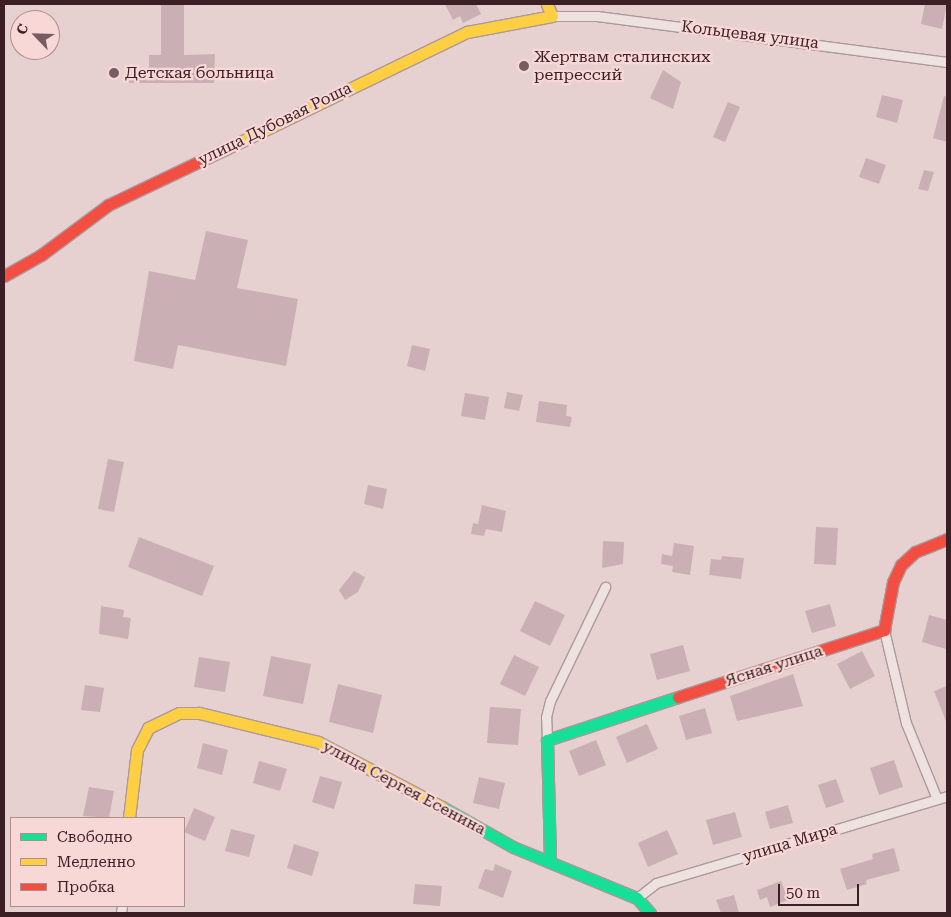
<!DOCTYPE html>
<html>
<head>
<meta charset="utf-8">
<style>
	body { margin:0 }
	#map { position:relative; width:951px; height:917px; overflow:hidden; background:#e6d0d0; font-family:"Roboto Serif",serif }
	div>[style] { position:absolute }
	.building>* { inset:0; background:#cab0b4 }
	.roads { filter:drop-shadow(1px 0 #ac989a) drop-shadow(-1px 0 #ac989a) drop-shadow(0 1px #ac989a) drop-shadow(0 -1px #ac989a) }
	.street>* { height:9px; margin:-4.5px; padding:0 4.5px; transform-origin:4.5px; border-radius:4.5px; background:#eee2e1 }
	.fast>* { height:11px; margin:-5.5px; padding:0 5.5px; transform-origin:5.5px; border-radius:5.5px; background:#16e098 }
	.slow>* { height:11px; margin:-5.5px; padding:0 5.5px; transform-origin:5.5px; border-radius:5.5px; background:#ffcf43 }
	.jam>* { height:11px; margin:-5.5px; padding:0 5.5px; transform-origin:5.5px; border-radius:5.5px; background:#f24e42 }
	.dots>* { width:14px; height:14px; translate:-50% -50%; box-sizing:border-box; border:2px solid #f7d8d6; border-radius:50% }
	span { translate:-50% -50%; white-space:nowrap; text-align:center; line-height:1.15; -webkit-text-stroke:4.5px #f7d8d6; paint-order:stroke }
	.street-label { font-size:16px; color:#3c1f24 }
	.poi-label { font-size:16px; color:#3c1f24 }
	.left { translate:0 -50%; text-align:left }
	.frame { position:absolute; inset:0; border:5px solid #3c1f24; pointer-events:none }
	.legend { position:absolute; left:10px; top:817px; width:175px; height:90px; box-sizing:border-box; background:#f7d8d6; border:1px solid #ac8e8f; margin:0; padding:6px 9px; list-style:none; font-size:15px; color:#3c1f24 }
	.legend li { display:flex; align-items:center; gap:10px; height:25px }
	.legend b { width:25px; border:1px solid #ac8e8f }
	.north { position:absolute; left:10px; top:10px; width:50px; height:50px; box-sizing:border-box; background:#f7d8d6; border:1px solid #ac8e8f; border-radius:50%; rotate:294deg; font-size:14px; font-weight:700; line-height:20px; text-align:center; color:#3c1f24 }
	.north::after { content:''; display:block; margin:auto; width:18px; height:22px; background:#785d60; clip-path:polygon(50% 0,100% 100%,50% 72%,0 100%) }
	.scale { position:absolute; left:778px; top:884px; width:81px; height:22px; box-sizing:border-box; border:2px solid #3c1f24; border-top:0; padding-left:6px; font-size:15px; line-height:18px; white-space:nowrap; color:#3c1f24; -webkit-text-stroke:4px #f7d8d6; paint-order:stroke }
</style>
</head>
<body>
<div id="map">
	<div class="building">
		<div style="clip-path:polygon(161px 4px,184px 4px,184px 55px,215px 54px,214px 83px,129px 83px,129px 68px,149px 70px,149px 55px,161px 55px)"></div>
		<div style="clip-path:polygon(445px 4px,476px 4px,481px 14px,463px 23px,460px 16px,453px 20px)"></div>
		<div style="clip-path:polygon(925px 4px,947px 4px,942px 29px,921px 24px)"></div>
		<div style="clip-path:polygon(663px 70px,681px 82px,673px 109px,650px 98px)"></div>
		<div style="clip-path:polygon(882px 95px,903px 100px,897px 123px,876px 117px)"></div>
		<div style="clip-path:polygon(944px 96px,947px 97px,947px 142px,933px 138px)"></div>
		<div style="clip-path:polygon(728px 102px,740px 107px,725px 142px,713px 137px)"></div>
		<div style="clip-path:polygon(866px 158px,886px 165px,879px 184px,859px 177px)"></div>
		<div style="clip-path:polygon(924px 170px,934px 172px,928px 191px,918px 189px)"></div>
		<div style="clip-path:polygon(206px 231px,248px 240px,237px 288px,298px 299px,286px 366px,178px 345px,173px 369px,134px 361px,149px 271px,195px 280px)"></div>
		<div style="clip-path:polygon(412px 345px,430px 349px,425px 371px,407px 366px)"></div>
		<div style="clip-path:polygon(507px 392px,523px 395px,519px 411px,504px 408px)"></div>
		<div style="clip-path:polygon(465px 393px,489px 397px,485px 420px,461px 416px)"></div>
		<div style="clip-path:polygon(539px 401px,567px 405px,566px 416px,572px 417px,570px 427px,536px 422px)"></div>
		<div style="clip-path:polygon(108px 459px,124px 462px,114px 512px,98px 509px)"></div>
		<div style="clip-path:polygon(368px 485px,387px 489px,383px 509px,364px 504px)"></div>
		<div style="clip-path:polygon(482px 505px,506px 511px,502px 532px,486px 529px,484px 536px,471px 534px,473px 523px,478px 524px)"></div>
		<div style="clip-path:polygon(816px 527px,838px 528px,836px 565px,814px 564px)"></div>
		<div style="clip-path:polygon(139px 537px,214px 566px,202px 596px,128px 567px)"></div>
		<div style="clip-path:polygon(603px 541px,624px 542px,623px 564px,602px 568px)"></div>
		<div style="clip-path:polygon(674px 543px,694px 546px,690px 575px,672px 572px,673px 566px,661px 564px,662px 554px,672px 556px)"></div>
		<div style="clip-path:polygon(722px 556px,744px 558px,741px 579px,709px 575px,711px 559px,721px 560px)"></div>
		<div style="clip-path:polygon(354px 571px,365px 577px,358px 592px,345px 600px,339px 590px)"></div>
		<div style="clip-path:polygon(535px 601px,565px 615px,550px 646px,520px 631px)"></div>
		<div style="clip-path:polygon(830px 604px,836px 626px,812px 633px,805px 611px)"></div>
		<div style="clip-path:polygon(101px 606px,124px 610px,123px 617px,131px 618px,128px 639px,99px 634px)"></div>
		<div style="clip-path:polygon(929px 615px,947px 620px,946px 649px,922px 642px)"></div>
		<div style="clip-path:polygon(683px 645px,690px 671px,657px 680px,650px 654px)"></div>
		<div style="clip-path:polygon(862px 651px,875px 676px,850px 689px,837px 664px)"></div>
		<div style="clip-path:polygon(514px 655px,539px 667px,525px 696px,500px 684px)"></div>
		<div style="clip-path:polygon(271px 656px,311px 664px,303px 704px,263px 696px)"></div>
		<div style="clip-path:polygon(199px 657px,230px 662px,225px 692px,194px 687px)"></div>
		<div style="clip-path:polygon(793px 674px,803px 706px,737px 721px,730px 696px)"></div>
		<div style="clip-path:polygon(338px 684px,382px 695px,373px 733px,329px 722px)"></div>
		<div style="clip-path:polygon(85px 685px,104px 688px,100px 712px,81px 710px)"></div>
		<div style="clip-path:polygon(947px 686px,947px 724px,934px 691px)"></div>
		<div style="clip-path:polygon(490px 707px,521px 709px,518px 745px,487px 743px)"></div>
		<div style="clip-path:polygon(705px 708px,712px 733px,686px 740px,679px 716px)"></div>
		<div style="clip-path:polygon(647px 724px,658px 749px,627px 763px,616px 737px)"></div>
		<div style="clip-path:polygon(596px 740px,606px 765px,579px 776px,569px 751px)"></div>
		<div style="clip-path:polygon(203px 743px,228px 750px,222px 775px,197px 768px)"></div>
		<div style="clip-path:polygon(894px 760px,903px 787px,879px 795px,870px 768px)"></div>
		<div style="clip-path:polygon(259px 761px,287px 769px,280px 791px,253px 783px)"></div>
		<div style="clip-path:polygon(320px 776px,342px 782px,334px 809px,312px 802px)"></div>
		<div style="clip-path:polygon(479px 777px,505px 783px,499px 809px,473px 803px)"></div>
		<div style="clip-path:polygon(836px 779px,844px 802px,826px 808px,818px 785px)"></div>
		<div style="clip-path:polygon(89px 787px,114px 791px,109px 818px,83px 816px)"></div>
		<div style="clip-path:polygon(788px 805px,793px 823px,770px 829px,765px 812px)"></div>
		<div style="clip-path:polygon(194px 808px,215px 817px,205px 841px,184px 832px)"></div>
		<div style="clip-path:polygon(735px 812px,742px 837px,713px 845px,706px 820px)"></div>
		<div style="clip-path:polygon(231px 829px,255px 835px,249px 857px,225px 851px)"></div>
		<div style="clip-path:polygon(667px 830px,678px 854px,648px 867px,638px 843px)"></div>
		<div style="clip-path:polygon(294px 844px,319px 852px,312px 876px,287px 868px)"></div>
		<div style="clip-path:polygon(894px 848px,900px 871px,866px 880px,867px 884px,847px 890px,840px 869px,873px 859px,872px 854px)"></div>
		<div style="clip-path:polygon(495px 864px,512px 871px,503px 898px,478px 888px,485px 869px,493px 871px)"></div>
		<div style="clip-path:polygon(781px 881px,788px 900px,770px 907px,767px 897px,760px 900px,757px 890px)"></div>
		<div style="clip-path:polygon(415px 884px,442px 886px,440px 906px,413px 904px)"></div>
		<div style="clip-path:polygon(734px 895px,739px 913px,721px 913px,716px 900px)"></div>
	</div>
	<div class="roads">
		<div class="street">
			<div style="left:552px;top:16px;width:45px"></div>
			<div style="left:597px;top:16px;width:353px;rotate:7.5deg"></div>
			<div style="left:884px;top:630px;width:96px;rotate:76.7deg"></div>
			<div style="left:906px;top:723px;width:82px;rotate:67.8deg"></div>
			<div style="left:547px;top:740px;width:23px;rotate:-92deg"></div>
			<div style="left:546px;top:717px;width:16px;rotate:-76deg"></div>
			<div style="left:550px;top:701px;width:127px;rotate:-64.2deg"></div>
			<div style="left:637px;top:898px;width:24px;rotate:-38deg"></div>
			<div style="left:656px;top:883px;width:304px;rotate:-16.6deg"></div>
			<div style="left:121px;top:913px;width:7px;rotate:-82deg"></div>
		</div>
		<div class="fast">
			<div style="left:442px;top:807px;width:81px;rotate:29.4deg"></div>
			<div style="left:513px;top:847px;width:134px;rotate:22.4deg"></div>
			<div style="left:637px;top:898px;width:20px;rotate:49deg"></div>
			<div style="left:550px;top:861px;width:121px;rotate:-91.4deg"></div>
			<div style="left:547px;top:740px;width:138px;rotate:-18.2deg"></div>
		</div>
		<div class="slow">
			<div style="left:236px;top:144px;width:257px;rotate:-25.9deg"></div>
			<div style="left:467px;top:32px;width:86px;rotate:-10.7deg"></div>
			<div style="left:552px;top:16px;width:13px;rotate:-113deg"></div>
			<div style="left:129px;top:818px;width:68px;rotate:-83.3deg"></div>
			<div style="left:137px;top:750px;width:25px;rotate:-63deg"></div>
			<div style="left:148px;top:728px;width:34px;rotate:-26deg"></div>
			<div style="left:179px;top:713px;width:20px"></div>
			<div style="left:199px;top:713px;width:122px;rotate:13.7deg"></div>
			<div style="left:318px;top:742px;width:140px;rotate:27.7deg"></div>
		</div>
		<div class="jam">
			<div style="left:4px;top:276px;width:43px;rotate:-29.6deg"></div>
			<div style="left:41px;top:255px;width:84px;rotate:-36.7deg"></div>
			<div style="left:108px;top:205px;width:142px;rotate:-25.5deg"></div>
			<div style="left:678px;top:697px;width:217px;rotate:-18deg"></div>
			<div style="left:884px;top:630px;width:49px;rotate:-79.4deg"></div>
			<div style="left:893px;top:582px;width:19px;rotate:-65deg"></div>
			<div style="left:901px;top:565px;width:19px;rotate:-43deg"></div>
			<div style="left:915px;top:552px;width:35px;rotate:-22deg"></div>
		</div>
	</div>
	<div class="dots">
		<div style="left:524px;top:66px;background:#785d60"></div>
		<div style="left:114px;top:73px;background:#785d60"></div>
	</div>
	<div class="street-label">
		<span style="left:750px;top:35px;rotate:7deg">Кольцевая улица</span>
		<span style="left:275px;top:124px;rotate:-26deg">улица Дубовая Роща</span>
		<span style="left:774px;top:666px;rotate:-18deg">Ясная улица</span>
		<span style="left:404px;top:788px;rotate:28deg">улица Сергея Есенина</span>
		<span style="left:790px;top:843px;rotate:-17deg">улица Мира</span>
	</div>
	<div class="poi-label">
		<span class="left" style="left:534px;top:66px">Жертвам сталинских<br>репрессий</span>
		<span class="left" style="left:125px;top:73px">Детская больница</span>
	</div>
	<div class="frame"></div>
	<ul class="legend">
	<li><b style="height:6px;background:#16e098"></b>Свободно</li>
	<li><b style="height:6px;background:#ffcf43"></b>Медленно</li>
	<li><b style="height:6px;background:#f24e42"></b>Пробка</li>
	</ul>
	<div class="north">С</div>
	<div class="scale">50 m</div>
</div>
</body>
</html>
